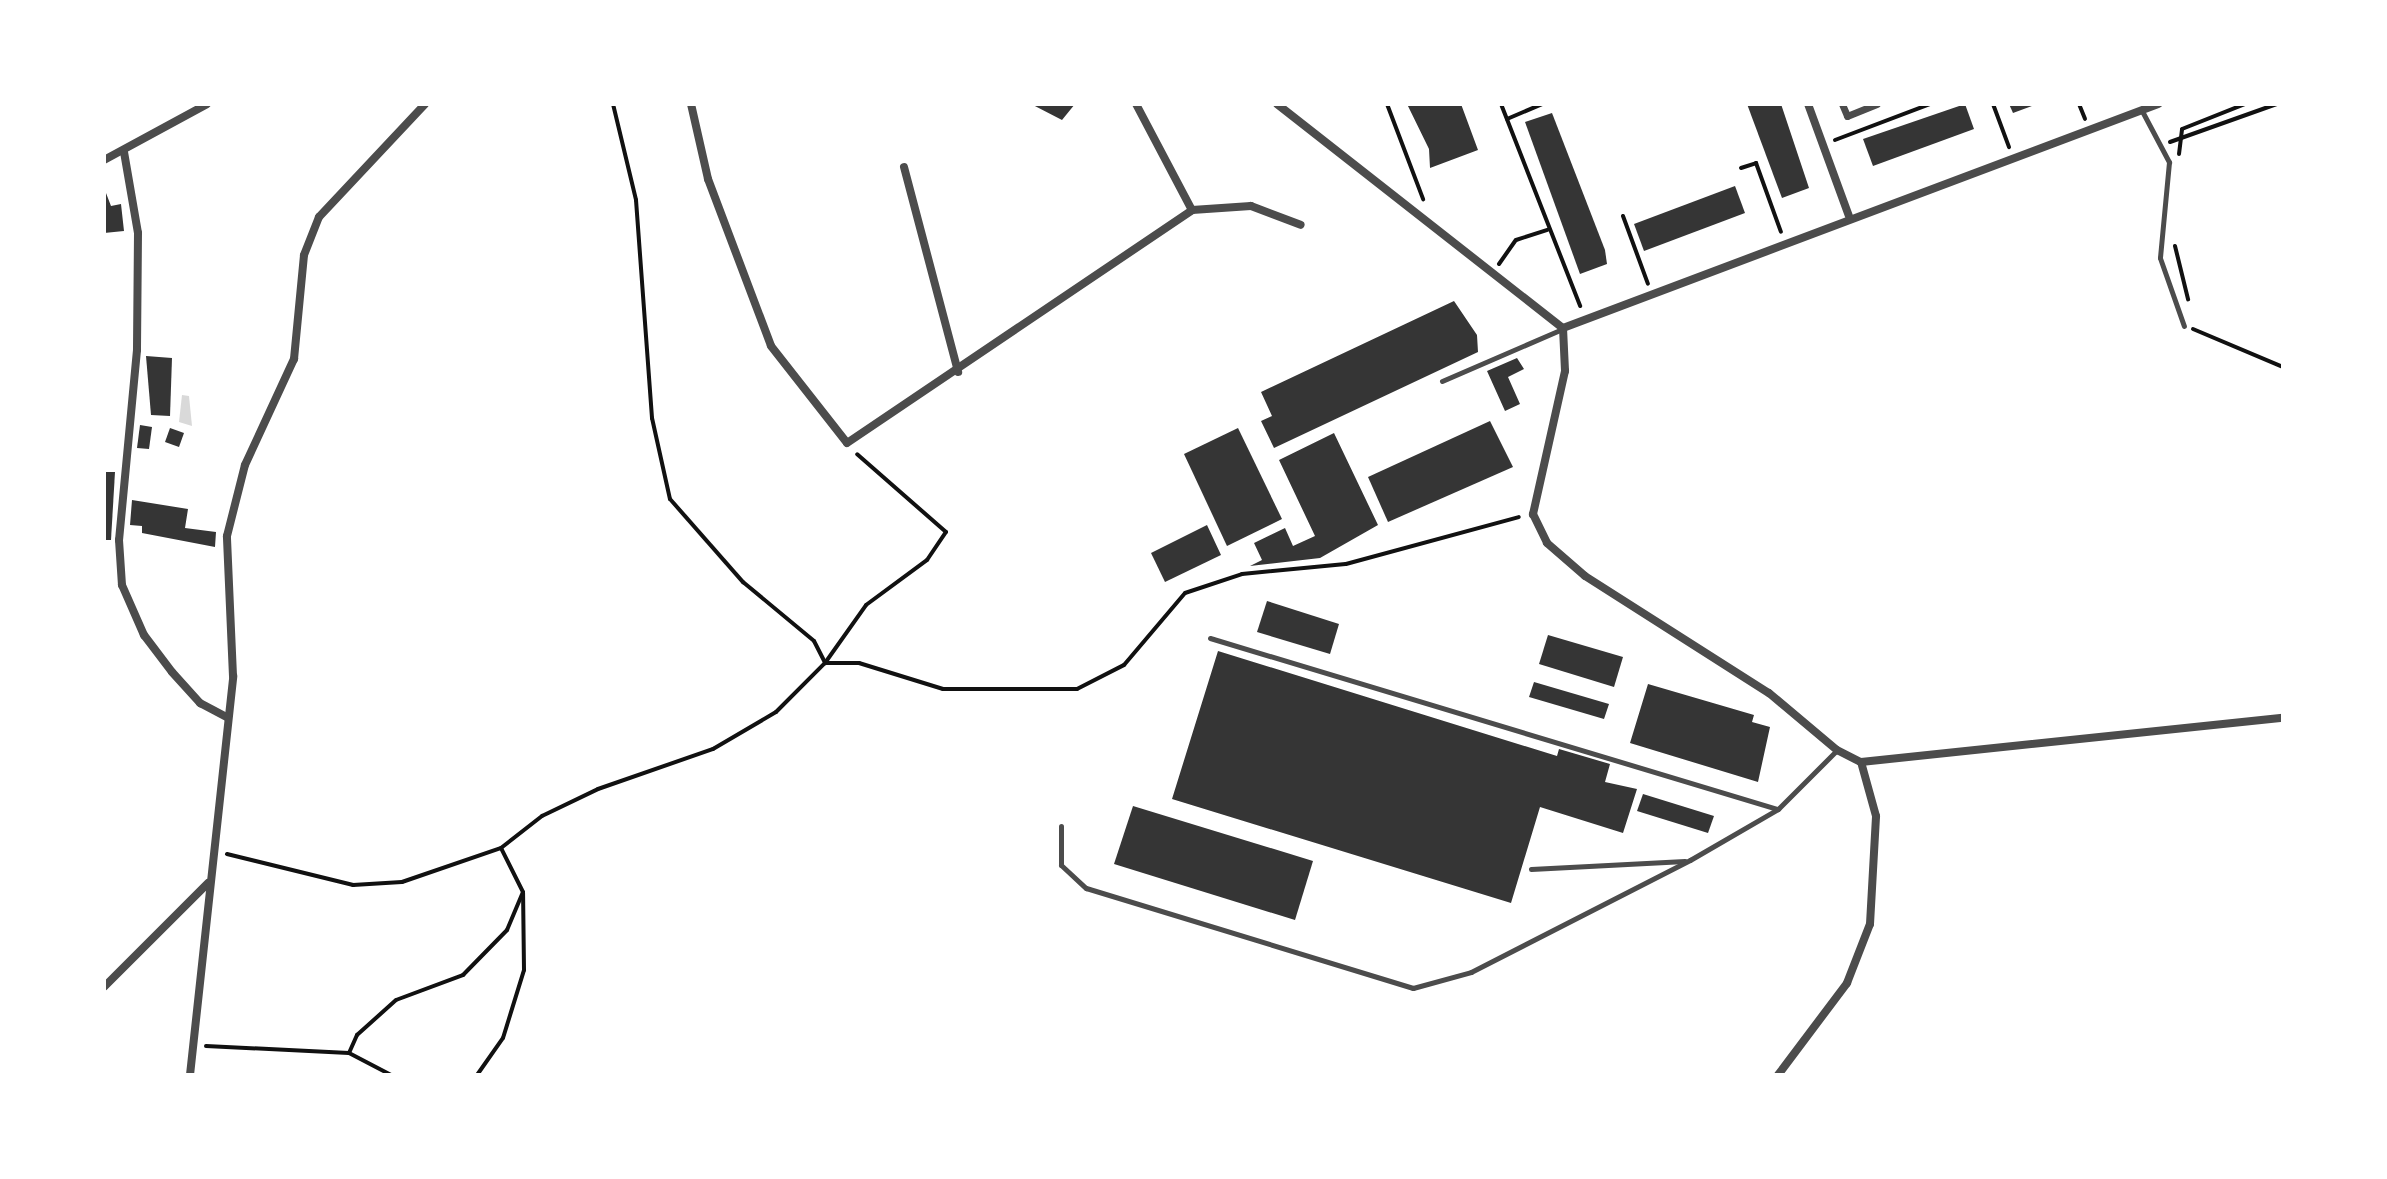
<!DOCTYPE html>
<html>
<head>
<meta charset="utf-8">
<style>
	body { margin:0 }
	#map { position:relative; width:2387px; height:1179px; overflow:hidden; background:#fff; font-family:Barlow,sans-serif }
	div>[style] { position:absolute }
	.water>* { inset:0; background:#d9d9d9 }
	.building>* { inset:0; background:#353535 }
	.path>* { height:4px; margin:-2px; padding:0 2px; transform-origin:2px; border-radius:2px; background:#111 }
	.service>* { height:5px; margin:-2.5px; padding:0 2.5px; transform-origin:2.5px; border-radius:2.5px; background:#4c4c4c }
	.pedestrian>* { height:7px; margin:-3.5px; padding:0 3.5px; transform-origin:3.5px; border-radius:3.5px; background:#4c4c4c }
	.minor>* { height:8px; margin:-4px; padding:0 4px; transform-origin:4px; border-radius:4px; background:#4c4c4c }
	span { translate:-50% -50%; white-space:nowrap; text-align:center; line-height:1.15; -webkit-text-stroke:8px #fff; paint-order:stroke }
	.frame { position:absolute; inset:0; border:106px solid #fff; pointer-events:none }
</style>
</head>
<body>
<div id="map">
	<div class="water">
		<div style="clip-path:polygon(182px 395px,189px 396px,192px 426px,179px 422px)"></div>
	</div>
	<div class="building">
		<div style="clip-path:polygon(1031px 104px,1075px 104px,1062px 120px)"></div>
		<div style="clip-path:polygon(1407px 104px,1461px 104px,1478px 150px,1430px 168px,1429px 149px)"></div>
		<div style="clip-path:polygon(1747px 104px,1781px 104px,1809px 188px,1782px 198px)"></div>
		<div style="clip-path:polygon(1965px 104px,1974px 129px,1873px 166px,1863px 139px)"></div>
		<div style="clip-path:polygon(2009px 104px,2037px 104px,2013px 113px)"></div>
		<div style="clip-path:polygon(1552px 113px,1605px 250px,1607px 264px,1580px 274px,1525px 122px)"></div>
		<div style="clip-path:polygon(1735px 186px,1745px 213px,1644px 251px,1634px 224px)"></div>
		<div style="clip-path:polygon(106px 193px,111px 206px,121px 204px,124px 231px,104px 233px)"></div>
		<div style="clip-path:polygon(1454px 301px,1477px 335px,1478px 352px,1274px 448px,1261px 421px,1272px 416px,1261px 392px)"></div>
		<div style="clip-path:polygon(146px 356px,172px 358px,170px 416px,151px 415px)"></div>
		<div style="clip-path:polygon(1517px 358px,1524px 369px,1508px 377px,1520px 404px,1505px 411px,1487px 371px)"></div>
		<div style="clip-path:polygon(1490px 421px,1513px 467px,1388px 522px,1368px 477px)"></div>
		<div style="clip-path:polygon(140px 425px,152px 427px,149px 449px,137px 448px)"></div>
		<div style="clip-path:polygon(170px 428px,184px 433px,179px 447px,165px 442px)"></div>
		<div style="clip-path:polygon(1238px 428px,1282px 519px,1227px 546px,1184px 454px)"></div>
		<div style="clip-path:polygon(1334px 433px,1378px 525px,1320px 558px,1250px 566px,1262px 560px,1254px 543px,1285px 528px,1293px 546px,1315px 536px,1279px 460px)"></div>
		<div style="clip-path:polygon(104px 472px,115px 472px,111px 540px,104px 540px)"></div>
		<div style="clip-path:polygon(132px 500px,188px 509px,185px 528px,216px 532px,215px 547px,142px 533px,142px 526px,130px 525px)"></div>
		<div style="clip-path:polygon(1207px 525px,1221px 555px,1165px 582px,1151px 553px)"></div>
		<div style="clip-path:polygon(1267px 601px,1339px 624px,1330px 654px,1257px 632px)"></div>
		<div style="clip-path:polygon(1548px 635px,1623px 657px,1614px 687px,1539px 664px)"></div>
		<div style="clip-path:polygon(1218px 651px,1557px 756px,1559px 749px,1610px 764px,1605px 782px,1637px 789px,1623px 833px,1540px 807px,1511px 903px,1172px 799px)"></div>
		<div style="clip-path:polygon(1534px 682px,1609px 704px,1604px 719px,1529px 697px)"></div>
		<div style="clip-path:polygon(1648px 684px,1754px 715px,1752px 722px,1770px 727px,1758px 782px,1630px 743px)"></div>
		<div style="clip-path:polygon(1643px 794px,1714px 816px,1708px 833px,1637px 811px)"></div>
		<div style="clip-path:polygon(1133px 806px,1313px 861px,1295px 920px,1114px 864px)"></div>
	</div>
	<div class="path">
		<div style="left:613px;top:104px;width:99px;rotate:76.5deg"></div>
		<div style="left:636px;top:200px;width:219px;rotate:85.8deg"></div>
		<div style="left:652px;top:418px;width:83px;rotate:77.5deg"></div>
		<div style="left:670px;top:499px;width:111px;rotate:48.7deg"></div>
		<div style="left:743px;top:582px;width:92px;rotate:39.7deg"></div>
		<div style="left:814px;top:641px;width:25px;rotate:63deg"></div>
		<div style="left:1387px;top:104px;width:102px;rotate:69.2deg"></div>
		<div style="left:1501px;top:104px;width:217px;rotate:68.6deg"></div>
		<div style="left:1993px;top:104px;width:46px;rotate:69.6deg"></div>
		<div style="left:2079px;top:104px;width:16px;rotate:68deg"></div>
		<div style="left:1507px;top:119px;width:38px;rotate:-23deg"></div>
		<div style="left:1835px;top:140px;width:102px;rotate:-20.8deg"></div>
		<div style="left:2170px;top:142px;width:114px;rotate:-19.6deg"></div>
		<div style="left:2179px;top:154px;width:25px;rotate:-83deg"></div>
		<div style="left:2182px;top:129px;width:68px;rotate:-21.6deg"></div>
		<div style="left:1741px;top:168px;width:16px;rotate:-18deg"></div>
		<div style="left:1756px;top:163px;width:73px;rotate:70.1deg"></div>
		<div style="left:1623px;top:216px;width:72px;rotate:69.8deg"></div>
		<div style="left:2175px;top:246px;width:55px;rotate:76.2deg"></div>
		<div style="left:1499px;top:264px;width:29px;rotate:-55deg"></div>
		<div style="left:1516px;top:240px;width:33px;rotate:-18deg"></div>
		<div style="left:2193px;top:329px;width:98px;rotate:22.9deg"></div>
		<div style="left:825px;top:663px;width:71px;rotate:-54.7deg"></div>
		<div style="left:866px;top:605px;width:76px;rotate:-36.4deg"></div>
		<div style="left:927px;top:560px;width:34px;rotate:-56deg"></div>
		<div style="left:946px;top:532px;width:118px;rotate:-138.8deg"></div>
		<div style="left:227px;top:854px;width:130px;rotate:13.8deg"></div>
		<div style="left:353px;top:885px;width:49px;rotate:-3.5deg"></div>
		<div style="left:402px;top:882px;width:105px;rotate:-19deg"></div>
		<div style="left:501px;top:848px;width:52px;rotate:-38deg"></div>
		<div style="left:542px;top:816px;width:62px;rotate:-25.7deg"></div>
		<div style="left:598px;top:789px;width:122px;rotate:-19.2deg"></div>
		<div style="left:713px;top:749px;width:73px;rotate:-30.4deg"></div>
		<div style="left:776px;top:712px;width:69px;rotate:-45deg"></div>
		<div style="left:825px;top:663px;width:34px"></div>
		<div style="left:859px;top:663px;width:88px;rotate:17.2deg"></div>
		<div style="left:943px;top:689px;width:134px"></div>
		<div style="left:1077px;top:689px;width:53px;rotate:-27.1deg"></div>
		<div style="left:1124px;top:665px;width:94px;rotate:-49.7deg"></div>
		<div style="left:1185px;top:593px;width:60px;rotate:-18.4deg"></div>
		<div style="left:1242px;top:574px;width:104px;rotate:-5.5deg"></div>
		<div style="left:1346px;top:564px;width:179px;rotate:-15.2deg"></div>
		<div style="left:206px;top:1046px;width:143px;rotate:2.8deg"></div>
		<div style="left:349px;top:1053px;width:20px;rotate:-66deg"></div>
		<div style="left:357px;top:1035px;width:52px;rotate:-41.9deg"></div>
		<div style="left:396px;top:1000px;width:72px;rotate:-20.5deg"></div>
		<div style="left:463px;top:975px;width:63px;rotate:-45.6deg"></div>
		<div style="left:507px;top:930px;width:41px;rotate:-67.2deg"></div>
		<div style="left:523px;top:892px;width:49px;rotate:-116.6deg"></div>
		<div style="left:349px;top:1053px;width:47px;rotate:27.6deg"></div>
		<div style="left:477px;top:1075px;width:45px;rotate:-54.9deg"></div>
		<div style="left:503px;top:1038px;width:71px;rotate:-72.8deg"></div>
		<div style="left:524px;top:970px;width:77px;rotate:-90.7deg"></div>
	</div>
	<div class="service">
		<div style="left:2142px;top:111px;width:58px;rotate:62.1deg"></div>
		<div style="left:2169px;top:162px;width:96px;rotate:95.4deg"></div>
		<div style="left:2160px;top:258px;width:72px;rotate:70.6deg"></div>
		<div style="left:1442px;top:381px;width:131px;rotate:-23.4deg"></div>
		<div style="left:1210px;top:638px;width:592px;rotate:16.78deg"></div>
		<div style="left:1061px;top:826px;width:39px;rotate:90deg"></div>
		<div style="left:1061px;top:865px;width:34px;rotate:43deg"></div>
		<div style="left:1086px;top:888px;width:342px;rotate:17deg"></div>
		<div style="left:1413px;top:988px;width:60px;rotate:-15.4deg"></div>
		<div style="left:1471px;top:972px;width:246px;rotate:-27.1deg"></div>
		<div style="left:1690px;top:860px;width:102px;rotate:-30.1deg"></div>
		<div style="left:1778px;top:809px;width:83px;rotate:-45deg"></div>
		<div style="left:1531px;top:869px;width:154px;rotate:-3deg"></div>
	</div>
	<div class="pedestrian">
		<div style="left:1842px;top:104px;width:13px;rotate:67deg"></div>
		<div style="left:1847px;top:116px;width:32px;rotate:-22deg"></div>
	</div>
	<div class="minor">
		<div style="left:691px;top:104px;width:77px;rotate:77.2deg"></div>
		<div style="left:708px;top:179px;width:178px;rotate:69.3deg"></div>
		<div style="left:771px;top:346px;width:123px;rotate:51.9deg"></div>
		<div style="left:847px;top:443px;width:416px;rotate:-34deg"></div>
		<div style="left:1192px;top:210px;width:59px;rotate:-3.9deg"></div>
		<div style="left:1251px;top:206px;width:53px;rotate:20.8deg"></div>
		<div style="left:1136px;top:104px;width:120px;rotate:62.2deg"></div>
		<div style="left:1277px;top:104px;width:363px;rotate:38.1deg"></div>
		<div style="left:1808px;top:104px;width:119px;rotate:69.9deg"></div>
		<div style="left:124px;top:152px;width:82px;rotate:80.2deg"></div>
		<div style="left:138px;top:233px;width:117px;rotate:90.5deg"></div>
		<div style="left:137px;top:350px;width:191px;rotate:95.4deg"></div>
		<div style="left:119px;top:540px;width:45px;rotate:86.2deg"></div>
		<div style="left:122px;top:585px;width:55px;rotate:66.3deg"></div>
		<div style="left:144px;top:635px;width:46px;rotate:52.9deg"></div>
		<div style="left:172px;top:672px;width:42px;rotate:47.9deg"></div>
		<div style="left:200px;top:703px;width:30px;rotate:28deg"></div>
		<div style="left:104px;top:160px;width:117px;rotate:-28.5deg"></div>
		<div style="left:904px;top:167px;width:212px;rotate:75.2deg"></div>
		<div style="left:1563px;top:328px;width:43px;rotate:87.3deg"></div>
		<div style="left:1565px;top:371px;width:147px;rotate:102.6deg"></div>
		<div style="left:1533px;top:514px;width:32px;rotate:64deg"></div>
		<div style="left:1547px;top:543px;width:50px;rotate:41deg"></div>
		<div style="left:1585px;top:576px;width:218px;rotate:32.5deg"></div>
		<div style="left:1769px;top:693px;width:89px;rotate:40deg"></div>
		<div style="left:1837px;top:750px;width:27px;rotate:27deg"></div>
		<div style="left:1861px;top:762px;width:424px;rotate:-6deg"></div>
		<div style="left:1563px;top:328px;width:636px;rotate:-20.63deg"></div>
		<div style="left:104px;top:987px;width:147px;rotate:-45deg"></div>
		<div style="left:190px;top:1075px;width:401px;rotate:-83.8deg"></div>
		<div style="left:233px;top:676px;width:140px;rotate:-92.5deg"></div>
		<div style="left:227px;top:536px;width:73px;rotate:-75.8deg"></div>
		<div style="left:245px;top:465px;width:117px;rotate:-65.2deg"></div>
		<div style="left:294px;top:359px;width:104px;rotate:-84.5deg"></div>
		<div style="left:304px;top:255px;width:41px;rotate:-68.5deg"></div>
		<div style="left:319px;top:217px;width:155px;rotate:-46.8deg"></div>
		<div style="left:1778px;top:1075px;width:115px;rotate:-53.1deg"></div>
		<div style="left:1847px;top:983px;width:63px;rotate:-68.7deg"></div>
		<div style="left:1870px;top:924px;width:108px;rotate:-86.8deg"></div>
		<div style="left:1876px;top:816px;width:56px;rotate:-105.5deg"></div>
	</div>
	<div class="frame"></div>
</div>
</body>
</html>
